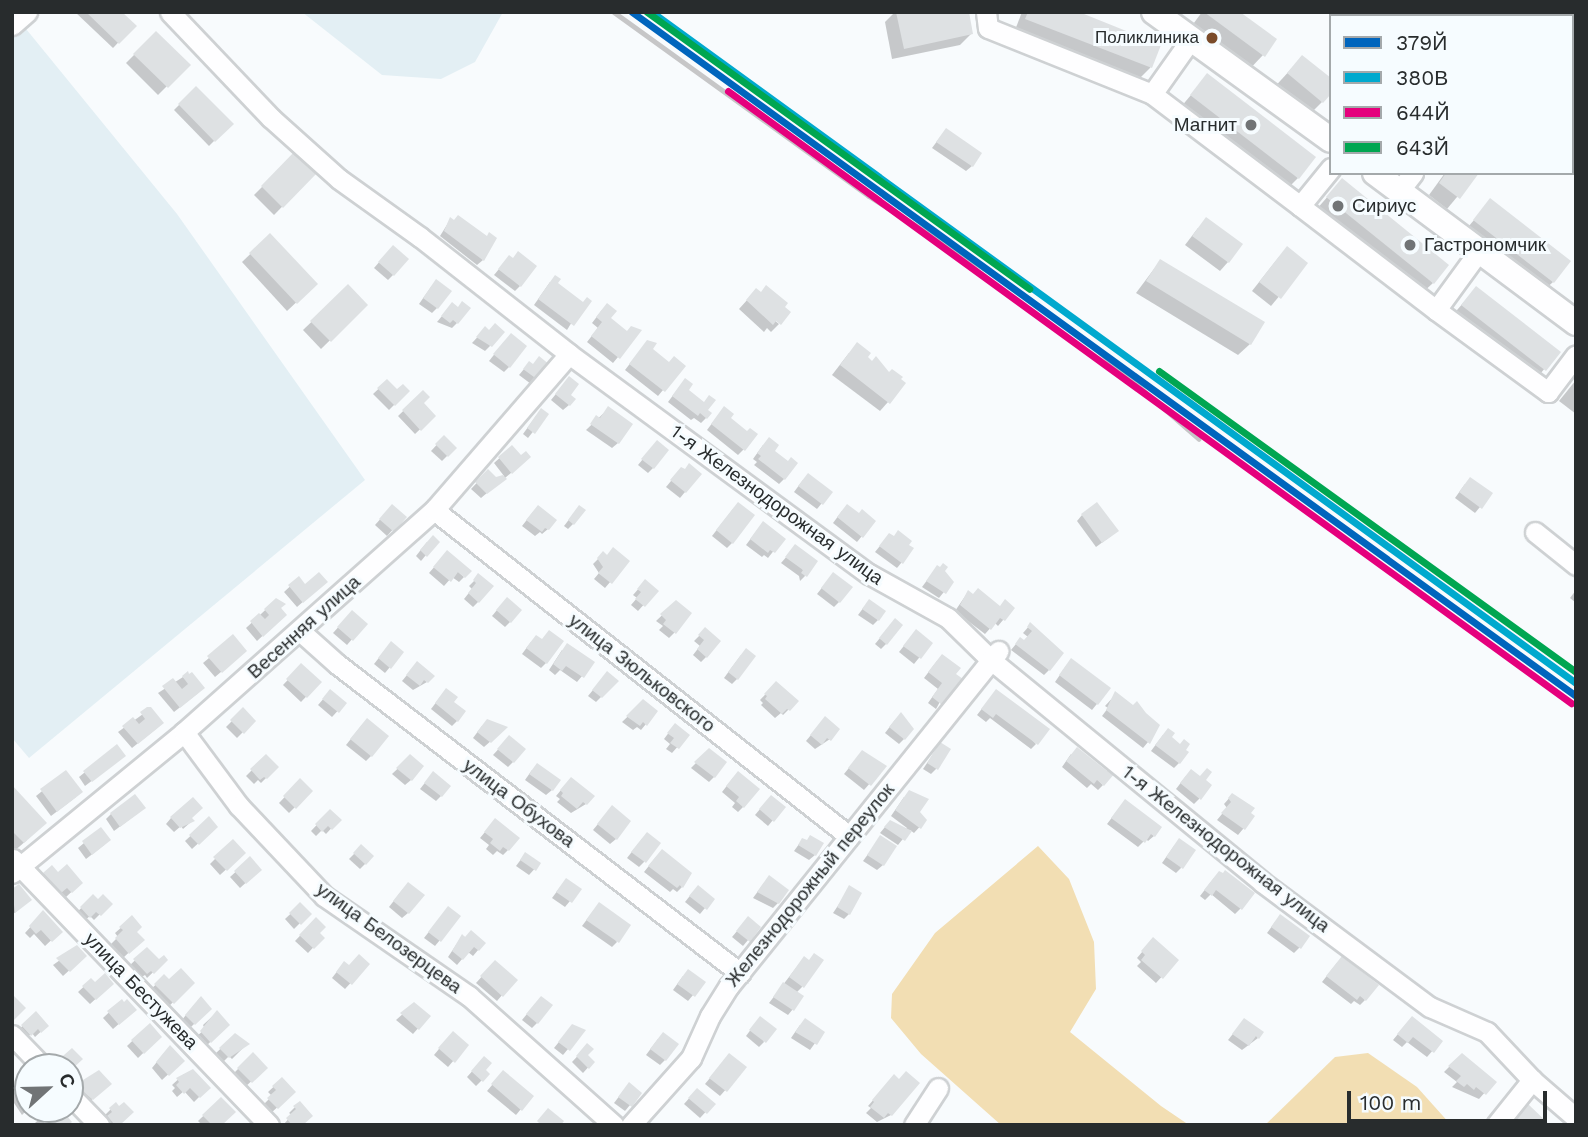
<!DOCTYPE html>
<html>
<head>
<meta charset="utf-8">
<style>
	body { margin:0 }
	#map { position:relative; width:1588px; height:1137px; overflow:hidden; background:#f8fbfd; font-family:"Work Sans",sans-serif }
	div>[style] { position:absolute }
	.built>* { inset:0; background:#e3eff4 }
	.green>* { inset:0; background:#f2deb3 }
	.shadow>* { inset:0; background:#0003 }
	.building>* { inset:0; background:#dee1e3 }
	.roads { filter:drop-shadow(2px 0 #ced1d3) drop-shadow(-2px 0 #ced1d3) drop-shadow(0 2px #ced1d3) drop-shadow(0 -2px #ced1d3) }
	.minor>* { height:19px; margin:-9.5px; padding:0 9.5px; transform-origin:9.5px; border-radius:9.5px; background:#fefeff }
	.major>* { height:24px; margin:-12px; padding:0 12px; transform-origin:12px; border-radius:12px; background:#fefeff }
	.rail>* { height:4.5px; margin:-2.25px; padding:0 2.25px; transform-origin:2.25px; border-radius:2.25px; background:#c6c6c7 }
	.rail-1>* { height:7px; margin:-3.5px; padding:0 3.5px; transform-origin:3.5px; border-radius:3.5px; background:#0065bd }
	.rail-2>* { height:7px; margin:-3.5px; padding:0 3.5px; transform-origin:3.5px; border-radius:3.5px; background:#00a9ce }
	.rail-3>* { height:7px; margin:-3.5px; padding:0 3.5px; transform-origin:3.5px; border-radius:3.5px; background:#e5007d }
	.rail-4>* { height:7px; margin:-3.5px; padding:0 3.5px; transform-origin:3.5px; border-radius:3.5px; background:#00a651 }
	.dots>* { width:19px; height:19px; translate:-50% -50%; box-sizing:border-box; border:4px solid #f6fcff; border-radius:50% }
	span { translate:-50% -50%; white-space:nowrap; text-align:center; line-height:1.15; -webkit-text-stroke:6px #f6fcff; paint-order:stroke }
	.bus-label { font-size:17px; color:#282c2d }
	.right { translate:-100% -50%; text-align:right }
	.poi-label { font-size:19px; color:#282c2d }
	.left { translate:0 -50%; text-align:left }
	.street-label { font-size:19px; color:#282c2d }
	.frame { position:absolute; inset:0; border:14px solid #282c2d; pointer-events:none }
	.legend { position:absolute; left:1329px; top:14px; width:245px; height:161px; box-sizing:border-box; background:#f6fcff; border:2px solid #a4a9ab; margin:0; padding:9px 12px; list-style:none; font-size:21px; color:#282c2d }
	.legend li { display:flex; align-items:center; gap:14px; height:35px }
	.legend b { width:35px; border:2px solid #a4a9ab }
	.north { position:absolute; left:14px; top:1053px; width:70px; height:70px; box-sizing:border-box; background:#f6fcff; border:2px solid #a4a9ab; border-radius:50%; rotate:68deg; font-size:19px; font-weight:700; line-height:28px; text-align:center; color:#282c2d }
	.north::after { content:''; display:block; margin:auto; width:24px; height:32px; background:#717476; clip-path:polygon(50% 0,100% 100%,50% 72%,0 100%) }
	.scale { position:absolute; left:1347px; top:1091px; width:200px; height:32px; box-sizing:border-box; border:4px solid #282c2d; border-top:0; padding-left:9px; font-size:21px; line-height:24px; white-space:nowrap; color:#282c2d; -webkit-text-stroke:5px #f6fcff; paint-order:stroke }
</style>
</head>
<body>
<div id="map">
	<div class="built">
		<div style="clip-path:polygon(302px 12px,503px 12px,475px 62px,441px 79px,382px 75px)"></div>
		<div style="clip-path:polygon(22px 24px,177px 214px,365px 480px,29px 758px,12px 738px,12px 32px)"></div>
	</div>
	<div class="green">
		<div style="clip-path:polygon(1038px 846px,1069px 879px,1094px 942px,1096px 989px,1070px 1032px,1161px 1106px,1189px 1125px,1001px 1125px,921px 1054px,891px 1018px,892px 994px,935px 933px)"></div>
		<div style="clip-path:polygon(1368px 1053px,1417px 1087px,1451px 1125px,1265px 1125px,1335px 1057px)"></div>
	</div>
	<div class="shadow">
		<div style="clip-path:polygon(75px 12px,120px 12px,134px 26px,113px 48px)"></div>
		<div style="clip-path:polygon(895px 12px,967px 12px,971px 34px,960px 45px,892px 59px,885px 22px)"></div>
		<div style="clip-path:polygon(1022px 12px,1075px 12px,1159px 46px,1150px 68px,1139px 79px,1015px 30px)"></div>
		<div style="clip-path:polygon(1202px 12px,1237px 12px,1263px 55px,1246px 73px,1188px 31px)"></div>
		<div style="clip-path:polygon(1366px 12px,1393px 12px,1390px 16px,1371px 16px)"></div>
		<div style="clip-path:polygon(156px 33px,188px 65px,158px 95px,126px 63px)"></div>
		<div style="clip-path:polygon(1302px 57px,1322px 102px,1305px 119px,1271px 91px)"></div>
		<div style="clip-path:polygon(1207px 76px,1298px 178px,1287px 189px,1180px 108px)"></div>
		<div style="clip-path:polygon(196px 88px,231px 124px,209px 146px,174px 110px)"></div>
		<div style="clip-path:polygon(941px 136px,972px 166px,966px 171px,932px 148px)"></div>
		<div style="clip-path:polygon(296px 153px,316px 172px,274px 215px,254px 195px)"></div>
		<div style="clip-path:polygon(1445px 173px,1477px 173px,1447px 209px,1429px 195px)"></div>
		<div style="clip-path:polygon(1342px 180px,1433px 283px,1421px 294px,1316px 210px)"></div>
		<div style="clip-path:polygon(1490px 201px,1553px 282px,1541px 293px,1463px 233px)"></div>
		<div style="clip-path:polygon(450px 220px,483px 260px,477px 265px,440px 236px)"></div>
		<div style="clip-path:polygon(1198px 228px,1228px 262px,1220px 271px,1185px 245px)"></div>
		<div style="clip-path:polygon(270px 235px,316px 284px,287px 311px,242px 262px)"></div>
		<div style="clip-path:polygon(388px 252px,393px 275px,388px 280px,374px 268px)"></div>
		<div style="clip-path:polygon(1279px 257px,1306px 264px,1271px 306px,1252px 291px)"></div>
		<div style="clip-path:polygon(1160px 261px,1250px 344px,1238px 355px,1136px 293px)"></div>
		<div style="clip-path:polygon(504px 263px,520px 286px,515px 291px,494px 275px)"></div>
		<div style="clip-path:polygon(550px 282px,583px 304px,567px 330px,534px 305px)"></div>
		<div style="clip-path:polygon(348px 287px,366px 305px,321px 349px,303px 330px)"></div>
		<div style="clip-path:polygon(431px 287px,437px 308px,432px 313px,419px 304px)"></div>
		<div style="clip-path:polygon(1476px 288px,1559px 352px,1533px 382px,1451px 317px)"></div>
		<div style="clip-path:polygon(748px 299px,779px 324px,771px 332px,767px 328px,764px 332px,739px 309px)"></div>
		<div style="clip-path:polygon(447px 310px,457px 323px,452px 328px,437px 322px)"></div>
		<div style="clip-path:polygon(602px 310px,609px 318px,618px 357px,613px 363px,587px 342px,598px 328px,592px 323px)"></div>
		<div style="clip-path:polygon(485px 329px,490px 346px,485px 351px,472px 343px)"></div>
		<div style="clip-path:polygon(505px 341px,509px 367px,504px 372px,489px 361px)"></div>
		<div style="clip-path:polygon(642px 348px,650px 349px,669px 364px,683px 366px,658px 396px,625px 370px)"></div>
		<div style="clip-path:polygon(849px 353px,865px 357px,904px 384px,880px 411px,832px 375px)"></div>
		<div style="clip-path:polygon(529px 363px,536px 379px,531px 384px,519px 375px)"></div>
		<div style="clip-path:polygon(1576px 380px,1576px 414px,1559px 401px)"></div>
		<div style="clip-path:polygon(387px 381px,397px 392px,408px 391px,389px 410px,373px 394px)"></div>
		<div style="clip-path:polygon(564px 384px,569px 405px,563px 410px,551px 400px)"></div>
		<div style="clip-path:polygon(680px 386px,706px 410px,706px 418px,701px 423px,694px 418px,691px 420px,668px 402px)"></div>
		<div style="clip-path:polygon(423px 392px,422px 403px,434px 416px,415px 434px,398px 416px)"></div>
		<div style="clip-path:polygon(608px 409px,618px 443px,612px 448px,586px 430px)"></div>
		<div style="clip-path:polygon(547px 414px,528px 438px,523px 434px,536px 416px)"></div>
		<div style="clip-path:polygon(719px 414px,744px 449px,738px 455px,707px 430px)"></div>
		<div style="clip-path:polygon(444px 437px,455px 448px,442px 461px,431px 451px)"></div>
		<div style="clip-path:polygon(763px 445px,787px 462px,784px 479px,779px 484px,754px 465px,757px 462px,753px 459px)"></div>
		<div style="clip-path:polygon(512px 447px,524px 462px,481px 498px,471px 489px,488px 471px,496px 479px,504px 476px,494px 463px)"></div>
		<div style="clip-path:polygon(652px 448px,653px 468px,648px 473px,638px 465px)"></div>
		<div style="clip-path:polygon(700px 474px,680px 498px,666px 487px,676px 475px)"></div>
		<div style="clip-path:polygon(803px 480px,822px 503px,817px 509px,794px 492px)"></div>
		<div style="clip-path:polygon(1465px 484px,1480px 507px,1475px 513px,1455px 498px)"></div>
		<div style="clip-path:polygon(392px 506px,404px 517px,387px 536px,375px 525px)"></div>
		<div style="clip-path:polygon(733px 509px,732px 543px,727px 548px,712px 536px)"></div>
		<div style="clip-path:polygon(842px 511px,862px 536px,857px 542px,833px 523px)"></div>
		<div style="clip-path:polygon(533px 512px,548px 529px,542px 534px,540px 532px,535px 536px,522px 526px)"></div>
		<div style="clip-path:polygon(574px 513px,573px 524px,568px 529px,564px 526px)"></div>
		<div style="clip-path:polygon(1082px 515px,1111px 536px,1096px 547px,1077px 521px)"></div>
		<div style="clip-path:polygon(758px 529px,783px 539px,768px 558px,764px 555px,762px 557px,746px 545px)"></div>
		<div style="clip-path:polygon(884px 541px,902px 562px,897px 568px,875px 552px)"></div>
		<div style="clip-path:polygon(427px 542px,426px 555px,421px 561px,416px 556px)"></div>
		<div style="clip-path:polygon(795px 547px,805px 576px,800px 581px,799px 576px,781px 563px)"></div>
		<div style="clip-path:polygon(603px 554px,628px 561px,605px 588px,594px 579px,599px 573px,593px 564px)"></div>
		<div style="clip-path:polygon(442px 558px,464px 577px,459px 582px,452px 577px,444px 586px,429px 573px)"></div>
		<div style="clip-path:polygon(937px 567px,952px 582px,939px 598px,922px 587px)"></div>
		<div style="clip-path:polygon(479px 576px,478px 602px,473px 607px,464px 599px,472px 589px,469px 586px)"></div>
		<div style="clip-path:polygon(298px 579px,305px 587px,320px 587px,297px 607px,284px 592px)"></div>
		<div style="clip-path:polygon(828px 580px,839px 602px,834px 607px,817px 594px)"></div>
		<div style="clip-path:polygon(640px 587px,656px 591px,638px 611px,631px 605px,637px 598px,633px 595px)"></div>
		<div style="clip-path:polygon(1576px 590px,1576px 603px,1570px 598px)"></div>
		<div style="clip-path:polygon(968px 592px,1000px 607px,1013px 608px,998px 626px,995px 623px,985px 634px,955px 611px)"></div>
		<div style="clip-path:polygon(276px 600px,285px 615px,257px 641px,246px 628px)"></div>
		<div style="clip-path:polygon(676px 602px,675px 632px,669px 638px,659px 630px,663px 626px,656px 621px)"></div>
		<div style="clip-path:polygon(502px 604px,510px 622px,505px 627px,492px 616px)"></div>
		<div style="clip-path:polygon(864px 607px,878px 620px,873px 625px,858px 615px)"></div>
		<div style="clip-path:polygon(352px 612px,365px 624px,347px 645px,333px 633px)"></div>
		<div style="clip-path:polygon(1030px 625px,1049px 670px,1044px 675px,1011px 650px,1020px 639px,1024px 642px,1028px 637px,1023px 633px)"></div>
		<div style="clip-path:polygon(890px 626px,886px 644px,881px 649px,875px 644px)"></div>
		<div style="clip-path:polygon(705px 630px,706px 657px,701px 662px,693px 655px,700px 646px,694px 641px)"></div>
		<div style="clip-path:polygon(911px 637px,931px 643px,914px 664px,899px 652px)"></div>
		<div style="clip-path:polygon(531px 642px,546px 663px,541px 668px,522px 654px)"></div>
		<div style="clip-path:polygon(386px 649px,390px 667px,385px 673px,374px 664px)"></div>
		<div style="clip-path:polygon(562px 650px,593px 663px,577px 682px,560px 670px,555px 675px,549px 670px)"></div>
		<div style="clip-path:polygon(741px 655px,737px 679px,732px 684px,724px 678px)"></div>
		<div style="clip-path:polygon(240px 656px,215px 677px,203px 663px,209px 658px)"></div>
		<div style="clip-path:polygon(937px 661px,958px 669px,936px 709px,928px 703px,938px 689px,924px 678px)"></div>
		<div style="clip-path:polygon(301px 666px,319px 683px,301px 702px,283px 685px)"></div>
		<div style="clip-path:polygon(1066px 666px,1109px 689px,1092px 710px,1055px 682px)"></div>
		<div style="clip-path:polygon(412px 669px,427px 682px,413px 690px,402px 681px)"></div>
		<div style="clip-path:polygon(183px 677px,198px 693px,174px 712px,158px 693px)"></div>
		<div style="clip-path:polygon(602px 679px,617px 681px,596px 702px,588px 696px)"></div>
		<div style="clip-path:polygon(776px 683px,796px 702px,783px 715px,781px 713px,775px 718px,761px 705px,763px 703px,760px 700px)"></div>
		<div style="clip-path:polygon(1116px 694px,1133px 707px,1148px 742px,1143px 748px,1102px 716px,1108px 708px,1105px 706px)"></div>
		<div style="clip-path:polygon(441px 696px,452px 702px,457px 721px,452px 726px,431px 709px)"></div>
		<div style="clip-path:polygon(325px 697px,345px 703px,332px 717px,318px 705px)"></div>
		<div style="clip-path:polygon(991px 697px,1036px 744px,1031px 749px,990px 718px,986px 722px,977px 715px)"></div>
		<div style="clip-path:polygon(643px 702px,646px 724px,641px 730px,637px 727px,633px 730px,622px 722px)"></div>
		<div style="clip-path:polygon(150px 709px,157px 728px,132px 748px,118px 732px)"></div>
		<div style="clip-path:polygon(243px 710px,254px 721px,237px 738px,226px 727px)"></div>
		<div style="clip-path:polygon(895px 720px,904px 739px,899px 744px,885px 733px)"></div>
		<div style="clip-path:polygon(820px 724px,830px 739px,815px 749px,806px 741px)"></div>
		<div style="clip-path:polygon(362px 725px,371px 756px,366px 761px,346px 745px)"></div>
		<div style="clip-path:polygon(482px 726px,500px 733px,484px 747px,473px 738px)"></div>
		<div style="clip-path:polygon(670px 731px,688px 735px,672px 753px,666px 749px,670px 744px,664px 739px)"></div>
		<div style="clip-path:polygon(1163px 735px,1170px 738px,1179px 763px,1174px 768px,1151px 751px)"></div>
		<div style="clip-path:polygon(504px 743px,513px 762px,508px 767px,493px 755px)"></div>
		<div style="clip-path:polygon(940px 744px,936px 769px,931px 774px,923px 769px)"></div>
		<div style="clip-path:polygon(116px 747px,118px 761px,85px 786px,79px 777px)"></div>
		<div style="clip-path:polygon(709px 750px,714px 777px,709px 782px,691px 768px)"></div>
		<div style="clip-path:polygon(1071px 754px,1103px 785px,1098px 790px,1091px 784px,1087px 788px,1062px 767px)"></div>
		<div style="clip-path:polygon(266px 756px,277px 767px,261px 783px,258px 780px,254px 784px,246px 776px)"></div>
		<div style="clip-path:polygon(410px 757px,411px 780px,405px 785px,392px 774px)"></div>
		<div style="clip-path:polygon(857px 758px,884px 767px,864px 790px,844px 774px)"></div>
		<div style="clip-path:polygon(532px 770px,552px 790px,546px 795px,525px 780px)"></div>
		<div style="clip-path:polygon(66px 772px,76px 797px,51px 816px,36px 796px)"></div>
		<div style="clip-path:polygon(1186px 776px,1203px 780px,1199px 799px,1194px 804px,1176px 789px)"></div>
		<div style="clip-path:polygon(733px 778px,743px 807px,738px 812px,732px 807px,735px 803px,722px 792px)"></div>
		<div style="clip-path:polygon(428px 779px,441px 796px,436px 801px,420px 789px)"></div>
		<div style="clip-path:polygon(300px 781px,311px 791px,289px 813px,279px 803px)"></div>
		<div style="clip-path:polygon(566px 784px,586px 804px,571px 813px,557px 802px,560px 799px,556px 796px)"></div>
		<div style="clip-path:polygon(12px 788px,27px 840px,12px 853px)"></div>
		<div style="clip-path:polygon(1232px 795px,1253px 817px,1238px 835px,1217px 820px,1227px 808px,1224px 804px)"></div>
		<div style="clip-path:polygon(904px 797px,925px 821px,914px 833px,910px 830px,898px 845px,880px 833px,885px 827px,904px 832px,907px 828px,891px 816px)"></div>
		<div style="clip-path:polygon(766px 802px,773px 820px,768px 826px,755px 815px)"></div>
		<div style="clip-path:polygon(1120px 807px,1154px 836px,1148px 841px,1146px 839px,1138px 847px,1107px 824px)"></div>
		<div style="clip-path:polygon(330px 811px,339px 820px,326px 834px,322px 830px,316px 836px,311px 831px)"></div>
		<div style="clip-path:polygon(138px 813px,114px 831px,106px 819px,111px 814px)"></div>
		<div style="clip-path:polygon(607px 813px,616px 839px,610px 844px,593px 830px)"></div>
		<div style="clip-path:polygon(171px 818px,190px 818px,192px 821px,183px 829px,181px 826px,174px 832px,166px 824px)"></div>
		<div style="clip-path:polygon(209px 819px,216px 827px,192px 849px,185px 841px)"></div>
		<div style="clip-path:polygon(490px 826px,508px 850px,503px 855px,497px 851px,493px 855px,486px 849px,489px 845px,480px 838px)"></div>
		<div style="clip-path:polygon(101px 829px,104px 845px,86px 859px,78px 848px)"></div>
		<div style="clip-path:polygon(880px 838px,883px 865px,877px 870px,863px 861px)"></div>
		<div style="clip-path:polygon(642px 839px,644px 862px,639px 867px,627px 858px)"></div>
		<div style="clip-path:polygon(802px 840px,815px 855px,809px 860px,794px 851px)"></div>
		<div style="clip-path:polygon(233px 841px,244px 853px,220px 875px,210px 864px)"></div>
		<div style="clip-path:polygon(1174px 846px,1181px 868px,1176px 873px,1162px 863px)"></div>
		<div style="clip-path:polygon(361px 847px,372px 857px,360px 869px,349px 859px)"></div>
		<div style="clip-path:polygon(525px 854px,539px 864px,529px 875px,516px 866px)"></div>
		<div style="clip-path:polygon(656px 857px,682px 887px,677px 892px,673px 889px,670px 892px,644px 872px)"></div>
		<div style="clip-path:polygon(250px 859px,260px 870px,240px 888px,230px 877px)"></div>
		<div style="clip-path:polygon(52px 867px,58px 874px,81px 883px,66px 897px,61px 892px,55px 897px,39px 879px)"></div>
		<div style="clip-path:polygon(1214px 878px,1241px 908px,1235px 914px,1211px 894px,1205px 900px,1200px 896px)"></div>
		<div style="clip-path:polygon(764px 883px,778px 903px,773px 908px,753px 898px)"></div>
		<div style="clip-path:polygon(18px 886px,24px 905px,12px 915px,12px 891px)"></div>
		<div style="clip-path:polygon(561px 886px,579px 890px,565px 907px,552px 898px)"></div>
		<div style="clip-path:polygon(850px 888px,849px 914px,844px 919px,833px 913px)"></div>
		<div style="clip-path:polygon(403px 889px,408px 913px,402px 918px,389px 907px)"></div>
		<div style="clip-path:polygon(693px 892px,705px 908px,700px 914px,685px 902px)"></div>
		<div style="clip-path:polygon(93px 897px,98px 902px,110px 904px,94px 920px,90px 916px,84px 921px,76px 913px)"></div>
		<div style="clip-path:polygon(300px 905px,309px 914px,294px 929px,285px 919px)"></div>
		<div style="clip-path:polygon(594px 910px,617px 942px,612px 947px,582px 926px)"></div>
		<div style="clip-path:polygon(43px 913px,60px 932px,45px 946px,34px 934px,30px 938px,25px 933px)"></div>
		<div style="clip-path:polygon(443px 914px,459px 917px,435px 946px,424px 938px)"></div>
		<div style="clip-path:polygon(132px 918px,135px 932px,142px 940px,123px 958px,111px 944px,118px 937px,115px 933px)"></div>
		<div style="clip-path:polygon(316px 919px,318px 934px,322px 938px,308px 953px,295px 941px)"></div>
		<div style="clip-path:polygon(1275px 922px,1300px 947px,1294px 953px,1267px 933px)"></div>
		<div style="clip-path:polygon(743px 924px,759px 927px,743px 946px,732px 937px)"></div>
		<div style="clip-path:polygon(462px 936px,484px 943px,473px 956px,468px 952px,457px 965px,448px 957px)"></div>
		<div style="clip-path:polygon(1148px 945px,1177px 960px,1156px 983px,1137px 966px,1141px 962px,1137px 958px)"></div>
		<div style="clip-path:polygon(77px 948px,85px 956px,63px 976px,53px 965px)"></div>
		<div style="clip-path:polygon(147px 949px,158px 962px,166px 960px,147px 978px,145px 975px,140px 978px,129px 966px)"></div>
		<div style="clip-path:polygon(495px 962px,515px 980px,497px 1001px,476px 983px)"></div>
		<div style="clip-path:polygon(1337px 963px,1365px 1000px,1360px 1005px,1354px 1001px,1351px 1004px,1322px 982px)"></div>
		<div style="clip-path:polygon(368px 964px,345px 989px,332px 978px,339px 969px)"></div>
		<div style="clip-path:polygon(799px 964px,802px 987px,796px 993px,793px 1009px,788px 1015px,769px 1003px)"></div>
		<div style="clip-path:polygon(683px 976px,704px 982px,688px 1001px,673px 990px)"></div>
		<div style="clip-path:polygon(164px 977px,169px 982px,193px 983px,167px 1008px,150px 990px)"></div>
		<div style="clip-path:polygon(91px 980px,95px 985px,112px 984px,90px 1004px,78px 992px)"></div>
		<div style="clip-path:polygon(200px 998px,210px 1008px,189px 1029px,181px 1021px)"></div>
		<div style="clip-path:polygon(121px 1001px,129px 1015px,113px 1029px,103px 1018px)"></div>
		<div style="clip-path:polygon(536px 1003px,537px 1023px,532px 1028px,522px 1020px)"></div>
		<div style="clip-path:polygon(414px 1004px,428px 1017px,413px 1034px,396px 1020px)"></div>
		<div style="clip-path:polygon(216px 1013px,228px 1025px,205px 1047px,196px 1037px,205px 1029px,203px 1025px)"></div>
		<div style="clip-path:polygon(36px 1014px,47px 1026px,35px 1037px,32px 1033px,24px 1040px,17px 1031px)"></div>
		<div style="clip-path:polygon(1244px 1020px,1258px 1038px,1242px 1050px,1228px 1040px)"></div>
		<div style="clip-path:polygon(1407px 1023px,1441px 1041px,1427px 1057px,1407px 1042px,1402px 1047px,1393px 1040px)"></div>
		<div style="clip-path:polygon(755px 1024px,764px 1042px,759px 1047px,746px 1036px)"></div>
		<div style="clip-path:polygon(149px 1025px,160px 1037px,138px 1058px,127px 1046px)"></div>
		<div style="clip-path:polygon(800px 1025px,823px 1032px,810px 1050px,791px 1038px)"></div>
		<div style="clip-path:polygon(583px 1031px,563px 1055px,554px 1048px,567px 1032px)"></div>
		<div style="clip-path:polygon(235px 1035px,247px 1044px,232px 1059px,229px 1056px,223px 1062px,215px 1054px)"></div>
		<div style="clip-path:polygon(448px 1038px,467px 1045px,448px 1067px,434px 1055px)"></div>
		<div style="clip-path:polygon(658px 1039px,665px 1060px,660px 1065px,646px 1055px)"></div>
		<div style="clip-path:polygon(587px 1046px,585px 1055px,593px 1062px,583px 1073px,572px 1062px)"></div>
		<div style="clip-path:polygon(165px 1052px,177px 1066px,162px 1080px,152px 1068px)"></div>
		<div style="clip-path:polygon(253px 1054px,266px 1068px,245px 1087px,233px 1074px)"></div>
		<div style="clip-path:polygon(1461px 1055px,1494px 1082px,1479px 1099px,1452px 1087px,1457px 1082px,1444px 1072px)"></div>
		<div style="clip-path:polygon(484px 1058px,484px 1070px,488px 1074px,476px 1086px,467px 1077px)"></div>
		<div style="clip-path:polygon(724px 1061px,745px 1068px,720px 1096px,705px 1084px)"></div>
		<div style="clip-path:polygon(99px 1072px,109px 1084px,87px 1104px,72px 1092px)"></div>
		<div style="clip-path:polygon(184px 1074px,208px 1088px,194px 1102px,184px 1091px,177px 1097px,172px 1091px,175px 1088px,172px 1085px)"></div>
		<div style="clip-path:polygon(28px 1077px,28px 1109px,22px 1115px,12px 1100px,12px 1089px)"></div>
		<div style="clip-path:polygon(498px 1078px,521px 1109px,516px 1115px,487px 1091px)"></div>
		<div style="clip-path:polygon(282px 1079px,294px 1092px,271px 1113px,263px 1105px,272px 1096px,268px 1092px)"></div>
		<div style="clip-path:polygon(889px 1082px,891px 1115px,877px 1122px,866px 1113px,871px 1108px,868px 1106px)"></div>
		<div style="clip-path:polygon(624px 1090px,640px 1093px,625px 1111px,614px 1103px)"></div>
		<div style="clip-path:polygon(692px 1095px,713px 1104px,700px 1118px,684px 1104px)"></div>
		<div style="clip-path:polygon(221px 1099px,220px 1125px,202px 1125px,198px 1121px)"></div>
		<div style="clip-path:polygon(299px 1103px,301px 1125px,283px 1125px,292px 1115px,289px 1113px)"></div>
		<div style="clip-path:polygon(115px 1105px,118px 1125px,105px 1125px,108px 1118px,105px 1115px)"></div>
		<div style="clip-path:polygon(50px 1109px,59px 1109px,66px 1125px,37px 1125px,35px 1123px)"></div>
	</div>
	<div class="building">
		<div style="clip-path:polygon(86px 12px,122px 12px,137px 26px,119px 44px)"></div>
		<div style="clip-path:polygon(896px 12px,969px 12px,973px 34px,904px 49px)"></div>
		<div style="clip-path:polygon(1028px 12px,1079px 12px,1161px 45px,1152px 68px,1025px 19px)"></div>
		<div style="clip-path:polygon(1204px 12px,1240px 12px,1277px 39px,1265px 57px)"></div>
		<div style="clip-path:polygon(1562px 12px,1576px 13px,1576px 35px,1572px 40px,1572px 16px,1560px 16px)"></div>
		<div style="clip-path:polygon(156px 31px,191px 65px,168px 88px,133px 54px)"></div>
		<div style="clip-path:polygon(1302px 55px,1331px 78px,1331px 94px,1323px 103px,1287px 73px)"></div>
		<div style="clip-path:polygon(1207px 73px,1316px 157px,1299px 179px,1190px 95px)"></div>
		<div style="clip-path:polygon(196px 86px,234px 124px,215px 142px,178px 104px)"></div>
		<div style="clip-path:polygon(946px 128px,982px 153px,973px 167px,936px 142px)"></div>
		<div style="clip-path:polygon(296px 150px,318px 172px,283px 208px,261px 186px)"></div>
		<div style="clip-path:polygon(1446px 173px,1479px 173px,1460px 199px,1439px 183px)"></div>
		<div style="clip-path:polygon(1342px 178px,1449px 265px,1434px 284px,1326px 197px)"></div>
		<div style="clip-path:polygon(1490px 198px,1571px 261px,1554px 283px,1473px 220px)"></div>
		<div style="clip-path:polygon(458px 215px,487px 236px,489px 232px,497px 238px,484px 261px,444px 231px,450px 217px,454px 220px)"></div>
		<div style="clip-path:polygon(1206px 217px,1243px 244px,1229px 263px,1192px 236px)"></div>
		<div style="clip-path:polygon(270px 233px,318px 284px,297px 304px,249px 253px)"></div>
		<div style="clip-path:polygon(393px 245px,409px 259px,394px 276px,378px 262px)"></div>
		<div style="clip-path:polygon(1287px 246px,1308px 263px,1281px 299px,1259px 282px)"></div>
		<div style="clip-path:polygon(518px 251px,537px 266px,521px 287px,498px 269px,509px 255px,513px 258px)"></div>
		<div style="clip-path:polygon(1160px 259px,1265px 322px,1251px 345px,1146px 281px)"></div>
		<div style="clip-path:polygon(555px 275px,561px 279px,558px 283px,583px 302px,587px 297px,592px 301px,574px 326px,538px 299px)"></div>
		<div style="clip-path:polygon(436px 279px,452px 291px,438px 309px,423px 298px)"></div>
		<div style="clip-path:polygon(348px 284px,368px 305px,331px 342px,310px 321px)"></div>
		<div style="clip-path:polygon(766px 285px,788px 303px,785px 307px,791px 312px,781px 325px,776px 321px,773px 325px,746px 300px,756px 288px,761px 292px)"></div>
		<div style="clip-path:polygon(1476px 286px,1561px 352px,1546px 371px,1461px 305px)"></div>
		<div style="clip-path:polygon(462px 301px,471px 308px,458px 324px,453px 320px,450px 323px,441px 316px,452px 302px,458px 307px)"></div>
		<div style="clip-path:polygon(607px 303px,617px 311px,611px 318px,627px 331px,631px 326px,642px 330px,620px 359px,591px 336px,602px 322px,596px 317px)"></div>
		<div style="clip-path:polygon(495px 323px,505px 332px,492px 347px,476px 337px,485px 326px,489px 330px)"></div>
		<div style="clip-path:polygon(511px 333px,527px 346px,510px 368px,493px 354px)"></div>
		<div style="clip-path:polygon(647px 340px,657px 343px,653px 349px,669px 362px,674px 356px,686px 366px,665px 392px,629px 364px)"></div>
		<div style="clip-path:polygon(857px 342px,871px 353px,868px 357px,872px 361px,876px 356px,889px 372px,892px 369px,903px 377px,901px 379px,906px 383px,890px 404px,840px 365px)"></div>
		<div style="clip-path:polygon(539px 356px,550px 365px,538px 380px,523px 369px,529px 361px,533px 364px)"></div>
		<div style="clip-path:polygon(569px 376px,579px 384px,571px 395px,576px 399px,570px 406px,555px 394px)"></div>
		<div style="clip-path:polygon(685px 378px,693px 384px,689px 390px,704px 402px,709px 395px,716px 400px,708px 410px,712px 413px,707px 419px,700px 413px,698px 416px,672px 396px)"></div>
		<div style="clip-path:polygon(387px 379px,397px 389px,403px 384px,410px 391px,395px 406px,377px 388px)"></div>
		<div style="clip-path:polygon(423px 390px,430px 397px,424px 403px,436px 416px,421px 431px,402px 410px)"></div>
		<div style="clip-path:polygon(608px 406px,633px 424px,619px 444px,590px 424px,596px 415px,600px 418px)"></div>
		<div style="clip-path:polygon(724px 406px,734px 414px,731px 418px,747px 431px,750px 428px,758px 434px,745px 451px,711px 424px)"></div>
		<div style="clip-path:polygon(541px 408px,549px 414px,535px 434px,527px 428px)"></div>
		<div style="clip-path:polygon(444px 435px,457px 448px,448px 457px,435px 444px)"></div>
		<div style="clip-path:polygon(769px 437px,779px 445px,775px 451px,788px 461px,791px 457px,798px 463px,785px 480px,758px 459px,761px 456px,757px 453px)"></div>
		<div style="clip-path:polygon(657px 440px,669px 450px,654px 469px,641px 459px)"></div>
		<div style="clip-path:polygon(512px 445px,521px 455px,526px 451px,531px 457px,512px 474px,498px 457px)"></div>
		<div style="clip-path:polygon(689px 463px,702px 474px,686px 493px,670px 480px,681px 467px,685px 469px)"></div>
		<div style="clip-path:polygon(488px 469px,496px 477px,503px 475px,507px 479px,487px 494px,475px 482px)"></div>
		<div style="clip-path:polygon(808px 473px,833px 492px,823px 505px,798px 486px)"></div>
		<div style="clip-path:polygon(1470px 477px,1493px 493px,1482px 509px,1459px 492px)"></div>
		<div style="clip-path:polygon(738px 502px,755px 515px,733px 544px,716px 530px)"></div>
		<div style="clip-path:polygon(1097px 502px,1119px 531px,1102px 543px,1081px 514px)"></div>
		<div style="clip-path:polygon(392px 504px,407px 517px,394px 532px,379px 519px)"></div>
		<div style="clip-path:polygon(847px 504px,859px 513px,862px 509px,876px 521px,863px 538px,837px 517px)"></div>
		<div style="clip-path:polygon(538px 505px,557px 520px,549px 530px,545px 528px,542px 532px,526px 520px)"></div>
		<div style="clip-path:polygon(579px 505px,586px 510px,574px 525px,568px 520px)"></div>
		<div style="clip-path:polygon(763px 521px,786px 539px,775px 553px,770px 550px,768px 553px,750px 539px)"></div>
		<div style="clip-path:polygon(898px 530px,912px 541px,909px 545px,914px 548px,903px 564px,879px 546px,889px 533px,894px 536px)"></div>
		<div style="clip-path:polygon(433px 535px,440px 542px,427px 557px,420px 550px)"></div>
		<div style="clip-path:polygon(795px 544px,818px 561px,807px 577px,801px 573px,803px 570px,785px 557px)"></div>
		<div style="clip-path:polygon(613px 547px,630px 561px,612px 584px,598px 573px,603px 567px,597px 558px,603px 551px,607px 555px)"></div>
		<div style="clip-path:polygon(447px 550px,472px 571px,465px 578px,458px 572px,451px 582px,433px 567px)"></div>
		<div style="clip-path:polygon(943px 563px,948px 567px,945px 571px,954px 582px,946px 594px,926px 581px,937px 565px,940px 567px)"></div>
		<div style="clip-path:polygon(319px 572px,328px 582px,303px 603px,288px 585px,299px 576px,305px 584px)"></div>
		<div style="clip-path:polygon(833px 572px,853px 587px,840px 603px,821px 588px)"></div>
		<div style="clip-path:polygon(478px 573px,494px 586px,479px 603px,468px 593px,476px 583px,473px 580px)"></div>
		<div style="clip-path:polygon(645px 579px,659px 591px,645px 607px,635px 599px,641px 592px,637px 589px)"></div>
		<div style="clip-path:polygon(978px 588px,1000px 606px,1005px 599px,1015px 608px,1005px 621px,1000px 618px,991px 630px,960px 605px,968px 590px,973px 594px)"></div>
		<div style="clip-path:polygon(507px 597px,522px 610px,511px 623px,496px 610px)"></div>
		<div style="clip-path:polygon(276px 598px,286px 604px,281px 608px,287px 615px,263px 637px,250px 621px,259px 613px,265px 619px,269px 615px,264px 609px)"></div>
		<div style="clip-path:polygon(869px 599px,886px 611px,879px 621px,862px 609px)"></div>
		<div style="clip-path:polygon(676px 600px,692px 613px,676px 634px,663px 624px,666px 620px,660px 614px)"></div>
		<div style="clip-path:polygon(352px 610px,368px 624px,353px 641px,337px 627px)"></div>
		<div style="clip-path:polygon(895px 618px,903px 625px,887px 645px,879px 638px)"></div>
		<div style="clip-path:polygon(1030px 622px,1064px 653px,1050px 671px,1015px 644px,1020px 637px,1024px 640px,1032px 631px,1027px 627px)"></div>
		<div style="clip-path:polygon(705px 627px,721px 641px,707px 658px,697px 649px,704px 640px,698px 635px)"></div>
		<div style="clip-path:polygon(916px 629px,933px 643px,921px 659px,903px 646px)"></div>
		<div style="clip-path:polygon(549px 630px,564px 641px,547px 664px,526px 648px,536px 635px,542px 639px)"></div>
		<div style="clip-path:polygon(233px 634px,247px 651px,222px 673px,207px 656px)"></div>
		<div style="clip-path:polygon(391px 641px,404px 652px,391px 669px,378px 658px)"></div>
		<div style="clip-path:polygon(567px 643px,595px 662px,584px 678px,566px 666px,562px 671px,553px 664px)"></div>
		<div style="clip-path:polygon(746px 648px,756px 656px,738px 680px,728px 672px)"></div>
		<div style="clip-path:polygon(942px 654px,961px 668px,956px 674px,963px 679px,942px 705px,932px 697px,942px 683px,928px 672px)"></div>
		<div style="clip-path:polygon(1071px 658px,1111px 688px,1098px 705px,1059px 675px)"></div>
		<div style="clip-path:polygon(417px 661px,435px 676px,428px 683px,424px 680px,420px 686px,406px 675px)"></div>
		<div style="clip-path:polygon(301px 663px,322px 682px,307px 698px,286px 679px)"></div>
		<div style="clip-path:polygon(188px 671px,189px 674px,192px 672px,205px 688px,180px 708px,162px 686px,173px 678px,182px 689px,188px 684px,182px 676px)"></div>
		<div style="clip-path:polygon(607px 671px,619px 681px,602px 698px,592px 690px)"></div>
		<div style="clip-path:polygon(776px 681px,799px 701px,790px 711px,787px 709px,782px 714px,765px 699px,767px 696px,764px 694px)"></div>
		<div style="clip-path:polygon(446px 688px,458px 697px,454px 702px,466px 711px,458px 722px,435px 703px)"></div>
		<div style="clip-path:polygon(330px 689px,347px 703px,339px 713px,322px 699px)"></div>
		<div style="clip-path:polygon(996px 689px,1050px 729px,1038px 745px,996px 714px,993px 718px,981px 709px)"></div>
		<div style="clip-path:polygon(1115px 691px,1133px 705px,1137px 701px,1146px 713px,1160px 725px,1150px 744px,1106px 710px)"></div>
		<div style="clip-path:polygon(643px 699px,658px 711px,647px 726px,643px 722px,640px 726px,626px 716px)"></div>
		<div style="clip-path:polygon(147px 707px,151px 707px,164px 723px,138px 744px,122px 726px,133px 717px,139px 724px,145px 719px,140px 712px)"></div>
		<div style="clip-path:polygon(243px 707px,256px 721px,244px 734px,230px 720px)"></div>
		<div style="clip-path:polygon(901px 712px,914px 729px,905px 740px,889px 727px)"></div>
		<div style="clip-path:polygon(825px 716px,840px 729px,831px 741px,827px 738px,822px 745px,810px 735px)"></div>
		<div style="clip-path:polygon(367px 718px,389px 736px,372px 757px,350px 739px)"></div>
		<div style="clip-path:polygon(487px 719px,508px 727px,491px 743px,477px 732px)"></div>
		<div style="clip-path:polygon(675px 723px,690px 735px,679px 749px,670px 743px,674px 738px,667px 733px)"></div>
		<div style="clip-path:polygon(1168px 728px,1175px 733px,1172px 737px,1180px 744px,1184px 739px,1190px 744px,1186px 750px,1189px 752px,1180px 764px,1155px 745px)"></div>
		<div style="clip-path:polygon(509px 735px,526px 749px,514px 763px,497px 749px)"></div>
		<div style="clip-path:polygon(940px 742px,951px 749px,938px 770px,927px 763px)"></div>
		<div style="clip-path:polygon(117px 744px,126px 756px,92px 782px,83px 771px)"></div>
		<div style="clip-path:polygon(1077px 747px,1107px 771px,1110px 769px,1115px 773px,1104px 786px,1097px 780px,1094px 784px,1066px 761px)"></div>
		<div style="clip-path:polygon(709px 748px,727px 762px,715px 778px,694px 762px)"></div>
		<div style="clip-path:polygon(862px 750px,887px 766px,871px 786px,848px 768px)"></div>
		<div style="clip-path:polygon(266px 754px,279px 767px,267px 779px,264px 777px,260px 780px,250px 769px)"></div>
		<div style="clip-path:polygon(410px 754px,424px 766px,412px 781px,396px 768px)"></div>
		<div style="clip-path:polygon(537px 763px,561px 780px,553px 791px,529px 774px)"></div>
		<div style="clip-path:polygon(1207px 768px,1212px 772px,1206px 780px,1212px 785px,1201px 800px,1180px 783px,1191px 769px,1200px 776px)"></div>
		<div style="clip-path:polygon(66px 770px,83px 792px,57px 812px,40px 789px)"></div>
		<div style="clip-path:polygon(433px 771px,451px 786px,442px 797px,424px 783px)"></div>
		<div style="clip-path:polygon(738px 771px,760px 789px,744px 808px,736px 801px,739px 797px,726px 786px)"></div>
		<div style="clip-path:polygon(571px 777px,595px 796px,587px 805px,583px 802px,577px 809px,561px 796px,563px 793px,560px 790px)"></div>
		<div style="clip-path:polygon(300px 778px,313px 791px,296px 809px,283px 796px)"></div>
		<div style="clip-path:polygon(12px 785px,47px 823px,24px 843px,12px 831px)"></div>
		<div style="clip-path:polygon(909px 790px,929px 799px,920px 812px,927px 820px,921px 829px,895px 810px)"></div>
		<div style="clip-path:polygon(1232px 793px,1255px 808px,1251px 813px,1255px 816px,1245px 830px,1221px 813px,1231px 802px,1228px 798px)"></div>
		<div style="clip-path:polygon(135px 794px,146px 808px,120px 827px,110px 813px)"></div>
		<div style="clip-path:polygon(771px 795px,786px 807px,774px 822px,759px 809px)"></div>
		<div style="clip-path:polygon(193px 797px,203px 808px,192px 818px,195px 821px,180px 828px,170px 817px)"></div>
		<div style="clip-path:polygon(1125px 799px,1162px 827px,1155px 837px,1151px 834px,1145px 843px,1111px 818px)"></div>
		<div style="clip-path:polygon(612px 805px,631px 821px,617px 840px,597px 824px)"></div>
		<div style="clip-path:polygon(330px 809px,342px 820px,332px 830px,328px 826px,322px 832px,315px 824px)"></div>
		<div style="clip-path:polygon(209px 816px,218px 827px,199px 845px,189px 835px)"></div>
		<div style="clip-path:polygon(495px 818px,520px 838px,509px 851px,503px 847px,500px 851px,490px 843px,493px 839px,484px 832px)"></div>
		<div style="clip-path:polygon(890px 820px,912px 831px,905px 841px,884px 827px)"></div>
		<div style="clip-path:polygon(101px 827px,111px 840px,92px 855px,82px 841px)"></div>
		<div style="clip-path:polygon(647px 832px,661px 843px,646px 863px,631px 852px)"></div>
		<div style="clip-path:polygon(810px 835px,824px 843px,816px 856px,798px 845px,802px 838px,807px 840px)"></div>
		<div style="clip-path:polygon(880px 835px,897px 846px,884px 866px,867px 855px)"></div>
		<div style="clip-path:polygon(1179px 838px,1196px 850px,1183px 869px,1166px 857px)"></div>
		<div style="clip-path:polygon(233px 839px,246px 853px,227px 871px,213px 857px)"></div>
		<div style="clip-path:polygon(361px 844px,374px 856px,366px 865px,353px 853px)"></div>
		<div style="clip-path:polygon(662px 849px,692px 873px,683px 888px,680px 885px,677px 888px,648px 866px)"></div>
		<div style="clip-path:polygon(525px 852px,541px 863px,536px 871px,520px 860px)"></div>
		<div style="clip-path:polygon(250px 856px,262px 870px,246px 884px,234px 871px)"></div>
		<div style="clip-path:polygon(67px 864px,83px 883px,72px 893px,67px 888px,61px 893px,43px 873px,52px 865px,58px 872px)"></div>
		<div style="clip-path:polygon(1225px 870px,1255px 893px,1242px 910px,1216px 890px,1212px 896px,1204px 890px,1219px 871px,1223px 873px)"></div>
		<div style="clip-path:polygon(769px 875px,789px 890px,779px 904px,757px 892px)"></div>
		<div style="clip-path:polygon(566px 878px,582px 889px,572px 903px,556px 892px)"></div>
		<div style="clip-path:polygon(408px 882px,425px 895px,409px 914px,393px 901px)"></div>
		<div style="clip-path:polygon(19px 884px,32px 900px,15px 913px,12px 889px)"></div>
		<div style="clip-path:polygon(698px 885px,715px 899px,707px 910px,689px 896px)"></div>
		<div style="clip-path:polygon(849px 885px,862px 893px,850px 915px,837px 907px)"></div>
		<div style="clip-path:polygon(93px 894px,98px 899px,103px 894px,113px 904px,101px 916px,96px 912px,90px 918px,80px 907px)"></div>
		<div style="clip-path:polygon(300px 902px,312px 914px,301px 925px,289px 913px)"></div>
		<div style="clip-path:polygon(599px 902px,631px 925px,619px 943px,586px 920px)"></div>
		<div style="clip-path:polygon(448px 906px,461px 916px,441px 942px,428px 932px)"></div>
		<div style="clip-path:polygon(43px 910px,63px 932px,52px 942px,41px 930px,36px 934px,29px 926px)"></div>
		<div style="clip-path:polygon(1280px 914px,1310px 936px,1301px 949px,1271px 927px)"></div>
		<div style="clip-path:polygon(132px 915px,142px 927px,137px 932px,145px 940px,129px 954px,115px 938px,123px 930px,119px 927px)"></div>
		<div style="clip-path:polygon(748px 916px,761px 927px,750px 942px,736px 931px)"></div>
		<div style="clip-path:polygon(316px 917px,326px 927px,320px 933px,325px 938px,314px 949px,299px 935px)"></div>
		<div style="clip-path:polygon(471px 930px,486px 943px,479px 951px,474px 947px,463px 960px,452px 951px,462px 934px,465px 937px)"></div>
		<div style="clip-path:polygon(1153px 937px,1179px 960px,1163px 979px,1141px 960px,1145px 955px,1141px 951px)"></div>
		<div style="clip-path:polygon(77px 945px,87px 956px,70px 972px,56px 958px)"></div>
		<div style="clip-path:polygon(147px 947px,159px 959px,164px 955px,168px 960px,154px 974px,151px 971px,147px 974px,133px 959px)"></div>
		<div style="clip-path:polygon(814px 953px,824px 960px,804px 988px,789px 977px,804px 956px,809px 960px)"></div>
		<div style="clip-path:polygon(359px 954px,370px 964px,352px 985px,336px 972px,344px 961px,349px 965px)"></div>
		<div style="clip-path:polygon(1342px 956px,1379px 985px,1366px 1001px,1360px 996px,1357px 1000px,1326px 976px)"></div>
		<div style="clip-path:polygon(495px 960px,518px 980px,503px 997px,480px 976px)"></div>
		<div style="clip-path:polygon(181px 968px,195px 983px,174px 1004px,154px 984px,164px 974px,169px 979px)"></div>
		<div style="clip-path:polygon(688px 969px,706px 982px,695px 997px,677px 984px)"></div>
		<div style="clip-path:polygon(105px 973px,114px 984px,96px 1000px,82px 986px,91px 978px,95px 982px)"></div>
		<div style="clip-path:polygon(783px 982px,804px 996px,794px 1011px,773px 997px)"></div>
		<div style="clip-path:polygon(12px 994px,26px 1008px,12px 1022px)"></div>
		<div style="clip-path:polygon(201px 996px,212px 1009px,195px 1025px,185px 1015px)"></div>
		<div style="clip-path:polygon(541px 996px,553px 1005px,538px 1024px,526px 1014px)"></div>
		<div style="clip-path:polygon(122px 999px,124px 1002px,127px 999px,137px 1010px,119px 1025px,107px 1011px)"></div>
		<div style="clip-path:polygon(414px 1002px,431px 1016px,419px 1030px,400px 1013px)"></div>
		<div style="clip-path:polygon(217px 1010px,230px 1025px,211px 1043px,200px 1031px)"></div>
		<div style="clip-path:polygon(36px 1011px,49px 1026px,41px 1033px,38px 1029px,31px 1036px,21px 1025px)"></div>
		<div style="clip-path:polygon(760px 1016px,777px 1029px,766px 1043px,749px 1030px)"></div>
		<div style="clip-path:polygon(1412px 1016px,1443px 1041px,1434px 1053px,1413px 1037px,1408px 1043px,1397px 1034px)"></div>
		<div style="clip-path:polygon(805px 1018px,825px 1032px,817px 1045px,795px 1032px)"></div>
		<div style="clip-path:polygon(1244px 1018px,1264px 1032px,1259px 1039px,1256px 1036px,1249px 1046px,1232px 1034px)"></div>
		<div style="clip-path:polygon(150px 1023px,162px 1037px,144px 1054px,131px 1040px)"></div>
		<div style="clip-path:polygon(572px 1024px,586px 1030px,570px 1051px,558px 1042px)"></div>
		<div style="clip-path:polygon(453px 1031px,469px 1045px,455px 1063px,438px 1048px)"></div>
		<div style="clip-path:polygon(663px 1032px,679px 1044px,666px 1061px,650px 1049px)"></div>
		<div style="clip-path:polygon(235px 1033px,250px 1044px,229px 1058px,219px 1048px)"></div>
		<div style="clip-path:polygon(587px 1043px,594px 1049px,588px 1055px,595px 1062px,589px 1069px,576px 1056px)"></div>
		<div style="clip-path:polygon(170px 1045px,185px 1061px,169px 1076px,156px 1062px)"></div>
		<div style="clip-path:polygon(72px 1048px,83px 1059px,70px 1071px,70px 1067px,60px 1067px,56px 1062px)"></div>
		<div style="clip-path:polygon(253px 1052px,268px 1068px,252px 1083px,237px 1068px)"></div>
		<div style="clip-path:polygon(729px 1053px,747px 1067px,727px 1092px,709px 1078px)"></div>
		<div style="clip-path:polygon(1462px 1053px,1497px 1082px,1486px 1095px,1476px 1087px,1474px 1090px,1467px 1084px,1464px 1087px,1456px 1081px,1461px 1076px,1448px 1066px)"></div>
		<div style="clip-path:polygon(484px 1056px,492px 1063px,486px 1070px,490px 1074px,483px 1082px,471px 1071px)"></div>
		<div style="clip-path:polygon(193px 1069px,211px 1088px,200px 1098px,190px 1088px,184px 1094px,176px 1085px,179px 1082px,176px 1078px)"></div>
		<div style="clip-path:polygon(99px 1070px,112px 1084px,93px 1100px,75px 1085px)"></div>
		<div style="clip-path:polygon(503px 1070px,534px 1096px,522px 1111px,491px 1084px)"></div>
		<div style="clip-path:polygon(906px 1071px,920px 1083px,892px 1116px,888px 1113px,884px 1118px,870px 1107px,874px 1102px,872px 1100px,894px 1074px,899px 1079px)"></div>
		<div style="clip-path:polygon(27px 1073px,28px 1074px,28px 1111px,12px 1089px)"></div>
		<div style="clip-path:polygon(282px 1077px,296px 1092px,278px 1109px,267px 1098px,276px 1090px,272px 1086px)"></div>
		<div style="clip-path:polygon(629px 1082px,642px 1093px,632px 1107px,618px 1097px)"></div>
		<div style="clip-path:polygon(697px 1088px,716px 1104px,707px 1114px,688px 1098px)"></div>
		<div style="clip-path:polygon(221px 1097px,236px 1112px,222px 1125px,212px 1125px,202px 1115px)"></div>
		<div style="clip-path:polygon(300px 1101px,313px 1116px,303px 1125px,292px 1125px,286px 1118px,296px 1109px,293px 1106px)"></div>
		<div style="clip-path:polygon(116px 1102px,119px 1106px,124px 1102px,134px 1112px,120px 1125px,115px 1125px,107px 1116px,112px 1112px,109px 1108px)"></div>
		<div style="clip-path:polygon(1528px 1104px,1550px 1125px,1508px 1125px)"></div>
		<div style="clip-path:polygon(548px 1108px,564px 1121px,561px 1125px,541px 1125px,537px 1121px)"></div>
		<div style="clip-path:polygon(48px 1109px,61px 1109px,72px 1122px,68px 1125px,46px 1125px,39px 1116px)"></div>
	</div>
	<div class="roads">
		<div class="minor">
			<div style="left:170px;top:12px;width:146px;rotate:46.4deg"></div>
			<div style="left:271px;top:118px;width:91px;rotate:41.9deg"></div>
			<div style="left:339px;top:179px;width:100px;rotate:35.6deg"></div>
			<div style="left:420px;top:237px;width:189px;rotate:38.1deg"></div>
			<div style="left:569px;top:354px;width:372px;rotate:36.3deg"></div>
			<div style="left:869px;top:574px;width:90px;rotate:29.1deg"></div>
			<div style="left:948px;top:618px;width:60px;rotate:44.3deg"></div>
			<div style="left:991px;top:660px;width:350px;rotate:39.3deg"></div>
			<div style="left:1262px;top:882px;width:209px;rotate:36.7deg"></div>
			<div style="left:1430px;top:1007px;width:62px;rotate:23.7deg"></div>
			<div style="left:1487px;top:1032px;width:66px;rotate:46.8deg"></div>
			<div style="left:1532px;top:1080px;width:58px;rotate:40.8deg"></div>
			<div style="left:986px;top:12px;width:16px;rotate:83deg"></div>
			<div style="left:988px;top:28px;width:177px;rotate:21.9deg"></div>
			<div style="left:1533px;top:16px;width:4px;rotate:-63deg"></div>
			<div style="left:12px;top:25px;width:20px;rotate:-41deg"></div>
			<div style="left:1191px;top:39px;width:67px;rotate:125.3deg"></div>
			<div style="left:1152px;top:94px;width:186px;rotate:37.1deg"></div>
			<div style="left:1300px;top:206px;width:49px;rotate:-50.8deg"></div>
			<div style="left:1399px;top:191px;width:23px;rotate:-52deg"></div>
			<div style="left:1300px;top:206px;width:171px;rotate:37.4deg"></div>
			<div style="left:1479px;top:251px;width:73px;rotate:126.1deg"></div>
			<div style="left:1436px;top:310px;width:139px;rotate:36.2deg"></div>
			<div style="left:1548px;top:392px;width:46px;rotate:-52.9deg"></div>
			<div style="left:434px;top:510px;width:528px;rotate:38.15deg"></div>
			<div style="left:1535px;top:532px;width:53px;rotate:38.8deg"></div>
			<div style="left:300px;top:631px;width:50px;rotate:41.7deg"></div>
			<div style="left:337px;top:664px;width:508px;rotate:37.48deg"></div>
			<div style="left:184px;top:732px;width:92px;rotate:53.4deg"></div>
			<div style="left:239px;top:806px;width:124px;rotate:46.6deg"></div>
			<div style="left:324px;top:896px;width:176px;rotate:34.6deg"></div>
			<div style="left:469px;top:996px;width:194px;rotate:41.7deg"></div>
			<div style="left:13px;top:859px;width:369px;rotate:46.1deg"></div>
			<div style="left:12px;top:873px;width:222px;rotate:-39.3deg"></div>
			<div style="left:184px;top:732px;width:334px;rotate:-41.6deg"></div>
			<div style="left:434px;top:510px;width:206px;rotate:-49.1deg"></div>
			<div style="left:12px;top:1035px;width:45px;rotate:45.9deg"></div>
			<div style="left:70px;top:1095px;width:42px;rotate:46deg"></div>
			<div style="left:631px;top:1125px;width:90px;rotate:-48.2deg"></div>
			<div style="left:691px;top:1058px;width:46px;rotate:-65.7deg"></div>
			<div style="left:710px;top:1016px;width:36px;rotate:-58deg"></div>
			<div style="left:729px;top:986px;width:430px;rotate:-51.2deg"></div>
			<div style="left:914px;top:1125px;width:44px;rotate:-57deg"></div>
			<div style="left:1496px;top:1125px;width:58px;rotate:-51.3deg"></div>
		</div>
		<div class="major">
			<div style="left:1154px;top:12px;width:218px;rotate:35.9deg"></div>
			<div style="left:1375px;top:173px;width:251px;rotate:36.7deg"></div>
		</div>
	</div>
	<div class="rail">
		<div style="left:614px;top:12px;width:314px;rotate:35.8deg"></div>
		<div style="left:869px;top:196px;width:160px;rotate:32.2deg"></div>
		<div style="left:1088px;top:342px;width:147px;rotate:41.1deg"></div>
	</div>
	<div class="rail-1">
		<div style="left:632px;top:12px;width:1166px;rotate:35.93deg"></div>
	</div>
	<div class="rail-2">
		<div style="left:652px;top:12px;width:1142px;rotate:35.99deg"></div>
	</div>
	<div class="rail-3">
		<div style="left:728px;top:91px;width:1042px;rotate:35.98deg"></div>
	</div>
	<div class="rail-4">
		<div style="left:647px;top:12px;width:472px;rotate:35.9deg"></div>
		<div style="left:1159px;top:371px;width:514px;rotate:35.82deg"></div>
	</div>
	<div class="dots">
		<div style="left:1212px;top:38px;background:#7a4b2a"></div>
		<div style="left:1251px;top:125px;background:#717476"></div>
		<div style="left:1338px;top:206px;background:#717476"></div>
		<div style="left:1410px;top:245px;background:#717476"></div>
	</div>
	<div class="bus-label">
		<span class="right" style="left:1199px;top:38px">Поликлиника</span>
	</div>
	<div class="poi-label">
		<span class="right" style="left:1237px;top:125px">Магнит</span>
		<span class="left" style="left:1352px;top:206px">Сириус</span>
		<span class="left" style="left:1424px;top:245px">Гастрономчик</span>
	</div>
	<div class="street-label">
		<span style="left:777px;top:505px;rotate:36deg">1-я Железнодорожная улица</span>
		<span style="left:304px;top:627px;rotate:-42deg">Весенняя улица</span>
		<span style="left:642px;top:673px;rotate:38deg">улица Зюльковского</span>
		<span style="left:519px;top:803px;rotate:37deg">улица Обухова</span>
		<span style="left:1226px;top:849px;rotate:38deg">1-я Железнодорожная улица</span>
		<span style="left:810px;top:885px;rotate:-51deg">Железнодорожный переулок</span>
		<span style="left:389px;top:938px;rotate:36deg">улица Белозерцева</span>
		<span style="left:141px;top:991px;rotate:46deg">улица Бестужева</span>
	</div>
	<div class="frame"></div>
	<ul class="legend">
	<li><b style="height:9px;background:#0065bd"></b>379Й</li>
	<li><b style="height:9px;background:#00a9ce"></b>380В</li>
	<li><b style="height:9px;background:#e5007d"></b>644Й</li>
	<li><b style="height:9px;background:#00a651"></b>643Й</li>
	</ul>
	<div class="north">С</div>
	<div class="scale">100 m</div>
</div>
</body>
</html>
